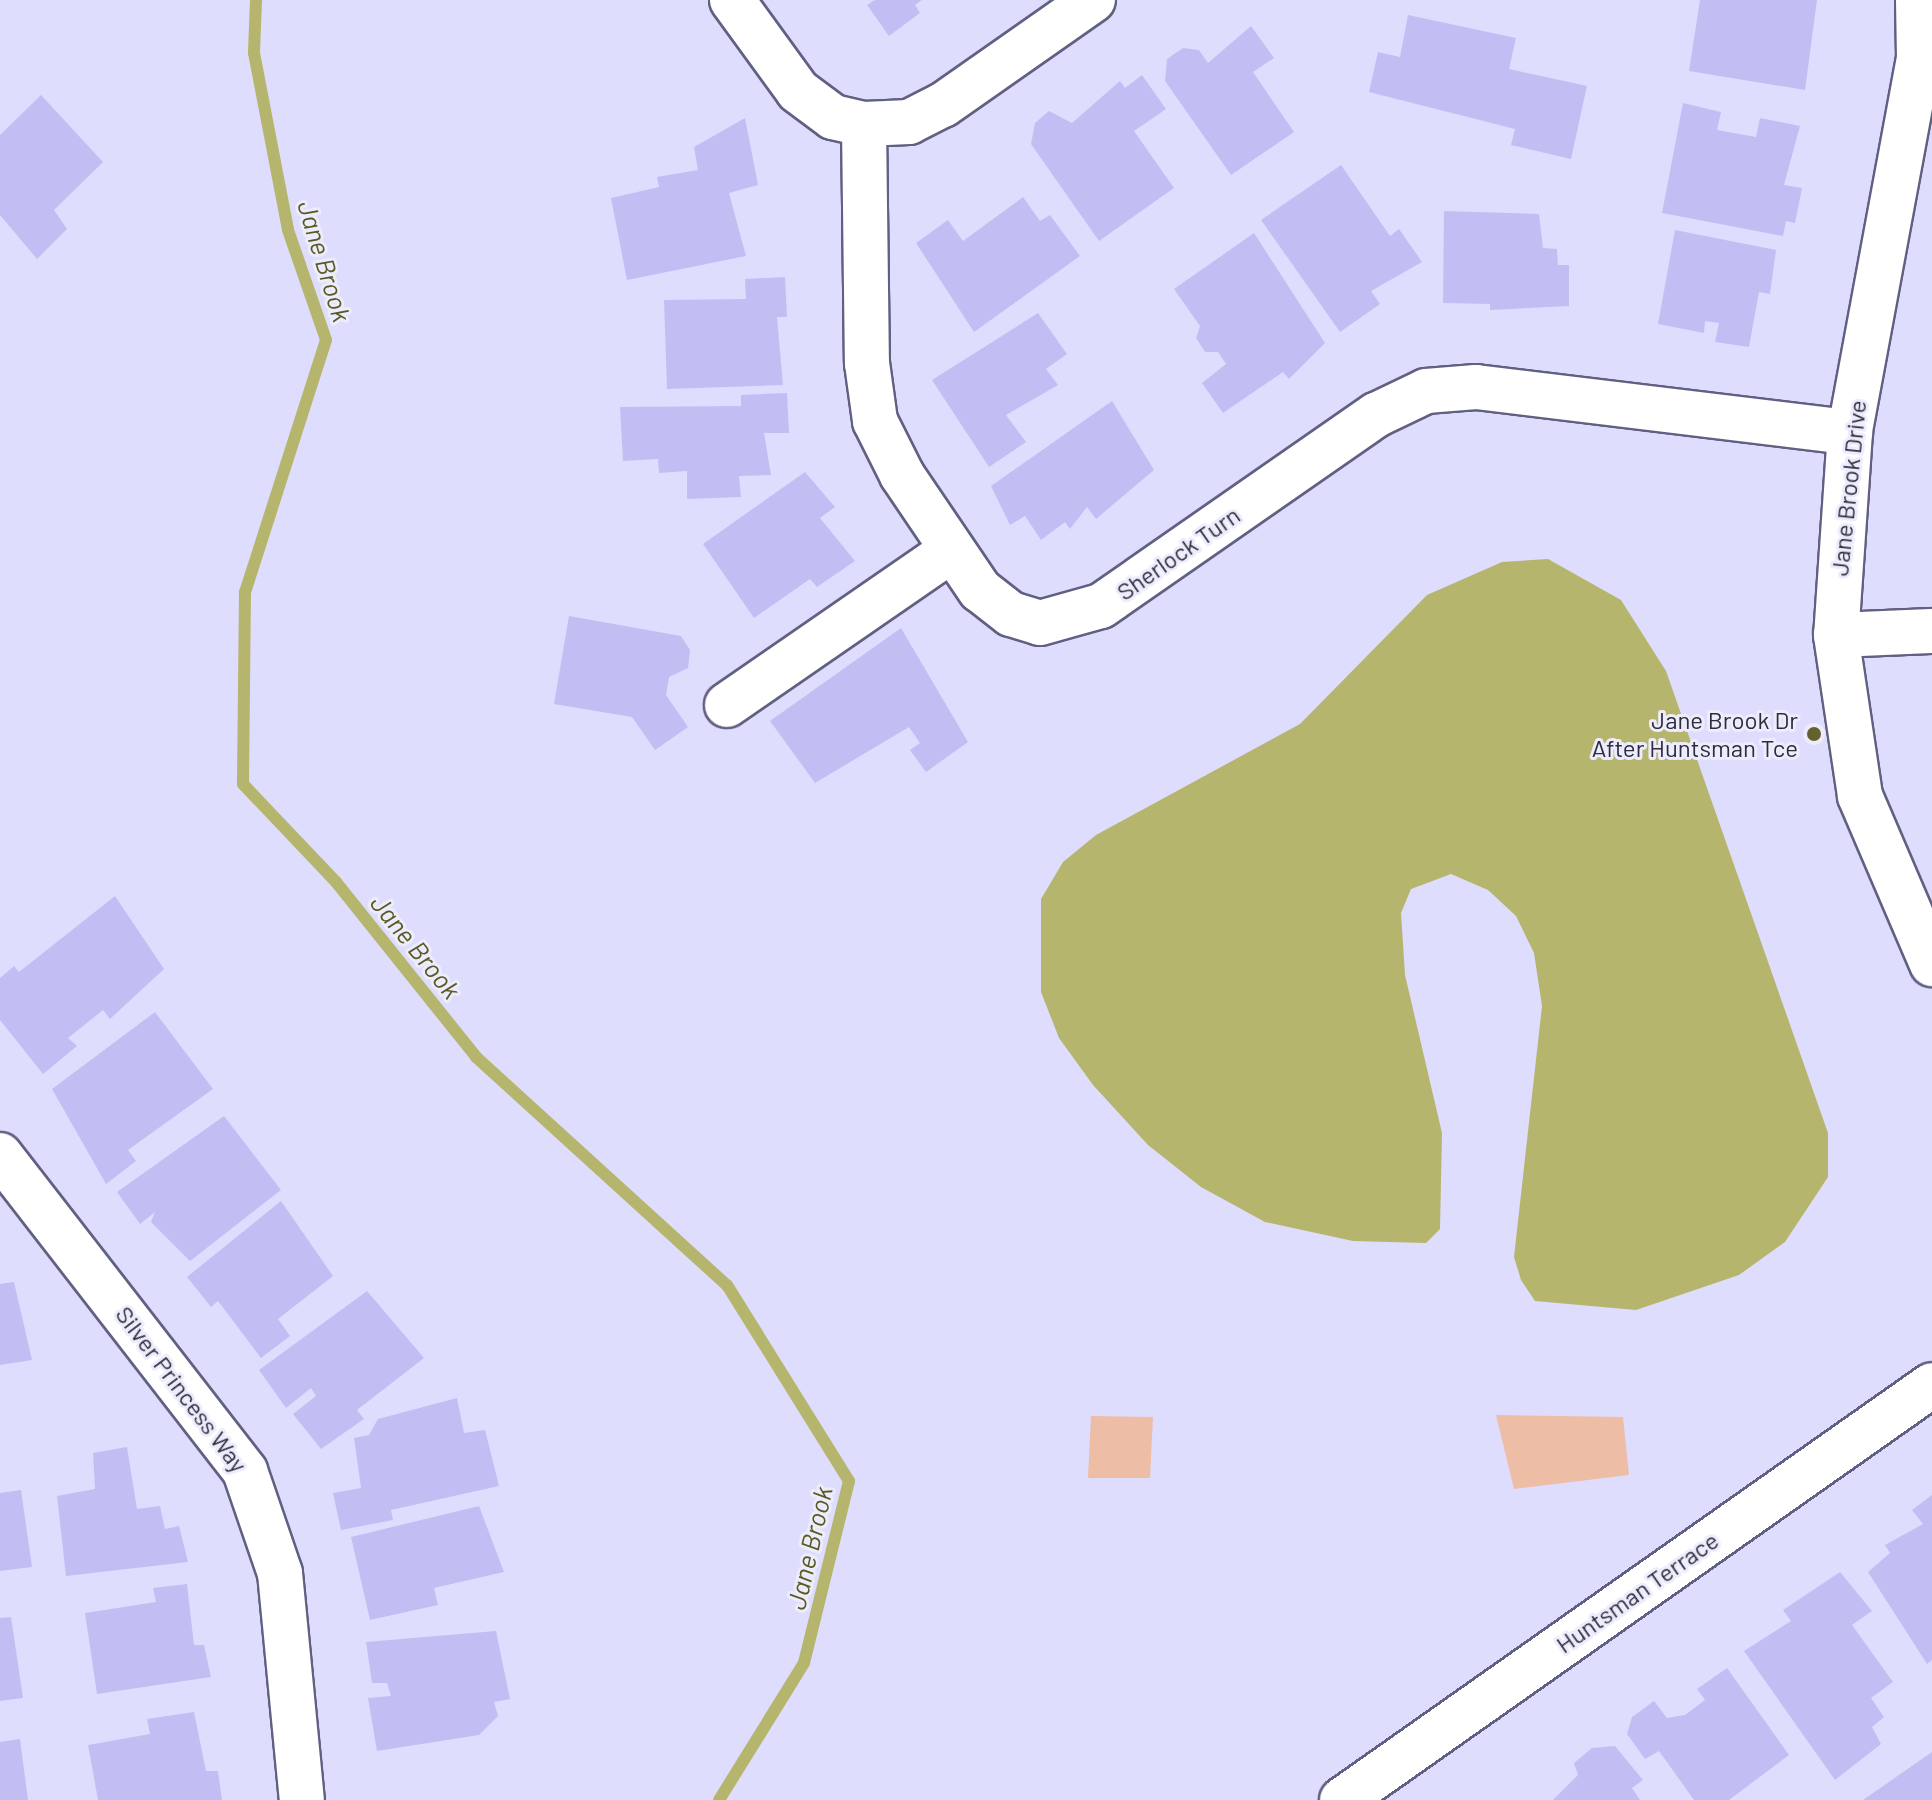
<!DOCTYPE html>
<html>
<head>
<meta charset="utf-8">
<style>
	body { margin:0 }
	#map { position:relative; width:1932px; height:1800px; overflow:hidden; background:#deddfd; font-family:Barlow,sans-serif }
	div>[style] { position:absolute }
	.green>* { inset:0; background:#edbda6 }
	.water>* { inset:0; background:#b6b56d }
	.stream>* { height:12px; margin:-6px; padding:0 6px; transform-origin:6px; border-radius:6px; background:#b6b56d }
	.building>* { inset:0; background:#c2bef4 }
	.roads { filter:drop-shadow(2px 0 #626082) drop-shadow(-2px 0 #626082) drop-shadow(0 2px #626082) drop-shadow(0 -2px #626082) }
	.minor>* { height:44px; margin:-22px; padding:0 22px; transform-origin:22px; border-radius:22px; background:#fff }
	.dots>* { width:22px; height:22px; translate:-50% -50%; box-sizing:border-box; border:4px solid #edecfc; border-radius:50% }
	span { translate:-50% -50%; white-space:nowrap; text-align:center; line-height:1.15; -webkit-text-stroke:6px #edecfc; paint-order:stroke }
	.street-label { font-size:24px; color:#2d2c3b }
	.poi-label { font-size:24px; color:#2d2c3b }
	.right { translate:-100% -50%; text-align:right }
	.water-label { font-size:26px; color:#5a5923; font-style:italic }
</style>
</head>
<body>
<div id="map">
	<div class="green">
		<div style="clip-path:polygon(1496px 1415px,1623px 1417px,1629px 1475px,1514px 1489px)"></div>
		<div style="clip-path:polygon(1091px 1416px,1153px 1417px,1150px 1478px,1088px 1478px)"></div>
	</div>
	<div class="water">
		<div style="clip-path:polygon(1548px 559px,1621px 600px,1666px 671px,1828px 1133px,1828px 1177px,1785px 1242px,1739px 1275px,1636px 1310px,1535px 1301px,1521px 1280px,1514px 1257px,1542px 1006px,1534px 953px,1516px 916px,1488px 890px,1451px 874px,1411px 889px,1401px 913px,1405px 975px,1442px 1133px,1440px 1229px,1426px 1243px,1353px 1241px,1265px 1222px,1201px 1187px,1148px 1145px,1093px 1085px,1059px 1038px,1041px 992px,1041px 899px,1063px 862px,1096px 835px,1300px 724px,1427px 595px,1502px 562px)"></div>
	</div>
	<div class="stream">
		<div style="left:256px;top:0;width:53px;rotate:92.2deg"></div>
		<div style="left:254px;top:53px;width:180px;rotate:79.1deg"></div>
		<div style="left:288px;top:230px;width:116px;rotate:70.9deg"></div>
		<div style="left:326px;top:340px;width:265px;rotate:107.8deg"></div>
		<div style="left:245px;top:592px;width:192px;rotate:90.6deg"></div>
		<div style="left:243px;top:784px;width:135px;rotate:46.5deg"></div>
		<div style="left:336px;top:882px;width:224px;rotate:51.3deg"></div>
		<div style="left:476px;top:1057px;width:339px;rotate:42.3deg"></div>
		<div style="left:727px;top:1285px;width:231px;rotate:58.1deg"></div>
		<div style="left:849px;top:1481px;width:187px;rotate:103.9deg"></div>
		<div style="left:804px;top:1663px;width:161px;rotate:121.8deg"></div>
	</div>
	<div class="building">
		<div style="clip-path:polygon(875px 0,922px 0,915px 5px,920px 13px,889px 36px,867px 5px)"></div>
		<div style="clip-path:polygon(1700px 0,1817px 0,1805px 90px,1689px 71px)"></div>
		<div style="clip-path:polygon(1408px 15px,1516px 38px,1509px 69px,1587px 86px,1571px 159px,1511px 145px,1515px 129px,1369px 92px,1378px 52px,1400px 57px)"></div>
		<div style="clip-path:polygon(1251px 26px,1274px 58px,1253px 72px,1294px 132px,1231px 175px,1165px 81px,1167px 59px,1183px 48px,1199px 50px,1208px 63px)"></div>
		<div style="clip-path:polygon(1142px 75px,1166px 109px,1134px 131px,1174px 188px,1099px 241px,1031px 144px,1035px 123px,1049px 111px,1072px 123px,1120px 81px,1125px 88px)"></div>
		<div style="clip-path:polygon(41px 95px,103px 162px,54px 210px,67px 229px,37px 259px,0 215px,0 135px)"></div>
		<div style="clip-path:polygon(1683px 103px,1721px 112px,1717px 130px,1756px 137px,1760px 118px,1800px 126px,1784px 185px,1802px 188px,1795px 223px,1786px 221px,1783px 236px,1662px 213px)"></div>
		<div style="clip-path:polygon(745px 118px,758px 185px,729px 193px,746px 256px,627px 280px,611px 198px,659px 187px,657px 177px,698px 170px,694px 147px)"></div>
		<div style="clip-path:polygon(1341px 165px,1390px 236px,1399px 229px,1422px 262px,1371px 291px,1380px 304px,1340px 332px,1261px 220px)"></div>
		<div style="clip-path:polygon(1023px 197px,1040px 221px,1050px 215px,1080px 256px,974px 332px,916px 243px,948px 220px,963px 241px)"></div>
		<div style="clip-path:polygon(1444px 211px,1539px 214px,1543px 248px,1557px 249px,1558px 265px,1569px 265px,1569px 306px,1490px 310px,1490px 304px,1443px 303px)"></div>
		<div style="clip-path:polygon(1675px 230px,1776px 250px,1770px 294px,1759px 292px,1749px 347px,1715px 342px,1719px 323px,1705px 321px,1704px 333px,1658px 324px)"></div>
		<div style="clip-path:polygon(1254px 233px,1325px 343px,1289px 379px,1283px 372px,1223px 413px,1202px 383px,1226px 364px,1218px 352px,1205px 352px,1196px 338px,1200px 326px,1174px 289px)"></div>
		<div style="clip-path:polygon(785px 277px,787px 317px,777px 317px,783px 385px,667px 389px,664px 300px,746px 299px,745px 279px)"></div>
		<div style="clip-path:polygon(1038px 313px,1067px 354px,1046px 369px,1058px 385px,1006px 415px,1026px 442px,989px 467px,932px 380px)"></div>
		<div style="clip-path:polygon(787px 393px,789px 433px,764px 433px,771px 475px,739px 476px,741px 497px,687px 499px,687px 471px,659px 473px,658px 459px,623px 461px,620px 407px,741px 406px,741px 395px)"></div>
		<div style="clip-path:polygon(1112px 401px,1154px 470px,1096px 519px,1087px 507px,1070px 529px,1065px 522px,1041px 540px,1025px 516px,1010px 525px,991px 486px)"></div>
		<div style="clip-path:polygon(805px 472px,835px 507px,820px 518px,855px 561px,817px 587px,810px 579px,754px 618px,703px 544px)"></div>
		<div style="clip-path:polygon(569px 616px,681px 636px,690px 650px,688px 668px,669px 677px,666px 695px,688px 727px,655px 750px,632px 717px,554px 704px)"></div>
		<div style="clip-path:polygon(901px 628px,968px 742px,926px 772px,910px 750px,920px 743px,909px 727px,815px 783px,770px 721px)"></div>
		<div style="clip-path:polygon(115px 896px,164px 969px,110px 1019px,103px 1010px,68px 1038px,77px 1046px,43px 1074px,0 1020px,0 978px,14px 966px,19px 972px)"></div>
		<div style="clip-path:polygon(155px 1012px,213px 1089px,128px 1150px,136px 1161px,106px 1184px,52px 1089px)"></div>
		<div style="clip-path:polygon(224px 1116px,281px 1190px,190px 1261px,151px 1222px,155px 1212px,140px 1224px,117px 1192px)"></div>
		<div style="clip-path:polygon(281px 1201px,333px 1276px,278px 1319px,290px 1336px,261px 1358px,218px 1301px,211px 1307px,187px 1277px)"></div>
		<div style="clip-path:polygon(14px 1282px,32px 1360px,0 1365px,0 1284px)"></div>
		<div style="clip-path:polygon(367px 1291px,424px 1358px,357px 1410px,364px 1419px,321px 1449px,293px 1414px,316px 1396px,311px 1388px,286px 1408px,259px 1370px)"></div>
		<div style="clip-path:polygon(457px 1398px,464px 1433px,485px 1430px,499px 1486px,391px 1510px,393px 1520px,341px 1530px,333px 1493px,361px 1488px,354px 1438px,369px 1435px,378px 1419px)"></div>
		<div style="clip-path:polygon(127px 1447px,137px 1509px,160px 1506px,165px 1529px,179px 1526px,188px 1562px,66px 1576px,57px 1496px,95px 1489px,93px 1453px)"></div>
		<div style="clip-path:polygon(21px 1490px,32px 1567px,0 1571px,0 1493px)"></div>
		<div style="clip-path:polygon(1932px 1495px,1932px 1660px,1927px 1664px,1868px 1572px,1890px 1553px,1885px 1545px,1923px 1524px,1912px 1510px)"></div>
		<div style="clip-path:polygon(479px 1506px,504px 1572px,434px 1588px,438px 1605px,370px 1620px,351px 1537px)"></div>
		<div style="clip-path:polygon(1840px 1572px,1872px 1611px,1852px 1625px,1893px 1682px,1871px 1698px,1884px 1717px,1872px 1727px,1881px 1744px,1835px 1780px,1744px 1651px,1791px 1621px,1783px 1610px)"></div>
		<div style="clip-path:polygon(187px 1584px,194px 1645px,204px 1645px,211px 1677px,97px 1694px,85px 1613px,156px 1602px,153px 1588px)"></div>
		<div style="clip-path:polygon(11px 1617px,23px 1698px,0 1701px,0 1618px)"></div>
		<div style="clip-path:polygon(496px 1631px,510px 1699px,494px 1702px,498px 1716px,479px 1735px,377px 1751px,368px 1698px,391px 1696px,387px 1683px,372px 1683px,366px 1642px)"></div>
		<div style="clip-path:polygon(1727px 1668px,1789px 1755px,1729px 1800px,1694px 1800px,1659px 1751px,1645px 1759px,1627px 1734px,1632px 1717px,1654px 1701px,1667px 1718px,1685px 1715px,1705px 1700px,1697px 1689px)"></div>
		<div style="clip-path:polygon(194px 1712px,206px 1771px,218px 1771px,222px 1800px,98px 1800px,88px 1745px,150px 1734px,147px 1719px)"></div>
		<div style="clip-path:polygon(20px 1739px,28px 1800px,0 1800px,0 1742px)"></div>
		<div style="clip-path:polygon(1615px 1746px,1643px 1780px,1632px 1788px,1640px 1800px,1553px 1800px,1578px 1775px,1574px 1763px,1592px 1748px)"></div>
		<div style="clip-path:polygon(1932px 1752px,1932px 1800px,1863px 1800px)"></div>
	</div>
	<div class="roads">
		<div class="minor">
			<div style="left:732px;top:0;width:112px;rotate:54deg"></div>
			<div style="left:798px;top:91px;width:44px;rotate:36.6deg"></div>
			<div style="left:833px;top:117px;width:32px;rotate:13deg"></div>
			<div style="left:864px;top:124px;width:45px;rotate:-2.5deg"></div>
			<div style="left:909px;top:122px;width:38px;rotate:-27deg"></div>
			<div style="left:943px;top:105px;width:183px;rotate:-35deg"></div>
			<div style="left:1918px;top:0;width:58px;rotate:89deg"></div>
			<div style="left:1919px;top:58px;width:380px;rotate:100.5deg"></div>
			<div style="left:1850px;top:432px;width:203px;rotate:93.9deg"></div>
			<div style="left:1836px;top:635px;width:163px;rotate:81.5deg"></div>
			<div style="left:1860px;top:796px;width:183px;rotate:66.8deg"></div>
			<div style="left:864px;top:124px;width:239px;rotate:89.3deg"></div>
			<div style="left:867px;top:363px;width:59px;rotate:82.1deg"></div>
			<div style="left:875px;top:421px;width:60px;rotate:63.4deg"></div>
			<div style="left:902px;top:475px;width:139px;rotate:55.9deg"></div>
			<div style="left:980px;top:590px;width:39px;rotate:38deg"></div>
			<div style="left:1011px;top:614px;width:30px;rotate:17deg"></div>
			<div style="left:1040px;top:623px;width:63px;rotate:-15.6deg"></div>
			<div style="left:1101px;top:606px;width:335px;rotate:-34.8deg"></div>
			<div style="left:1376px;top:415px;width:55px;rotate:-25.6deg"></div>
			<div style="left:1426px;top:391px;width:50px;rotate:-4.6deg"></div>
			<div style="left:1476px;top:387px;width:377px;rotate:6.9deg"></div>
			<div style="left:1836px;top:635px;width:96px;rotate:-2.4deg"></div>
			<div style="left:727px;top:705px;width:273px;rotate:-34.6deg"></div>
			<div style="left:0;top:1155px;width:400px;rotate:52.2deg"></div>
			<div style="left:245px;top:1471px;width:108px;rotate:71.1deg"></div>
			<div style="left:280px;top:1573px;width:228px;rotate:84.5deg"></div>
			<div style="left:1342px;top:1800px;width:721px;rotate:-35.12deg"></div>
		</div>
	</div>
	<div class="dots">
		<div style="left:1814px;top:734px;background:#63622f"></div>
	</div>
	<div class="street-label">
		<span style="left:1848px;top:488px;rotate:-84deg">Jane Brook Drive</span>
		<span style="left:1178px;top:553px;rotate:-35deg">Sherlock Turn</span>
		<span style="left:182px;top:1389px;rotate:53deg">Silver Princess Way</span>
		<span style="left:1637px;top:1592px;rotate:-35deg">Huntsman Terrace</span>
	</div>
	<div class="poi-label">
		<span class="right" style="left:1798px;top:734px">Jane Brook Dr<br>After Huntsman Tce</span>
	</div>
	<div class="water-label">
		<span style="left:325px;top:261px;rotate:73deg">Jane Brook</span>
		<span style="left:416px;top:946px;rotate:51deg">Jane Brook</span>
		<span style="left:809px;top:1548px;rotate:-77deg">Jane Brook</span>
	</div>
</div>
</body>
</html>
